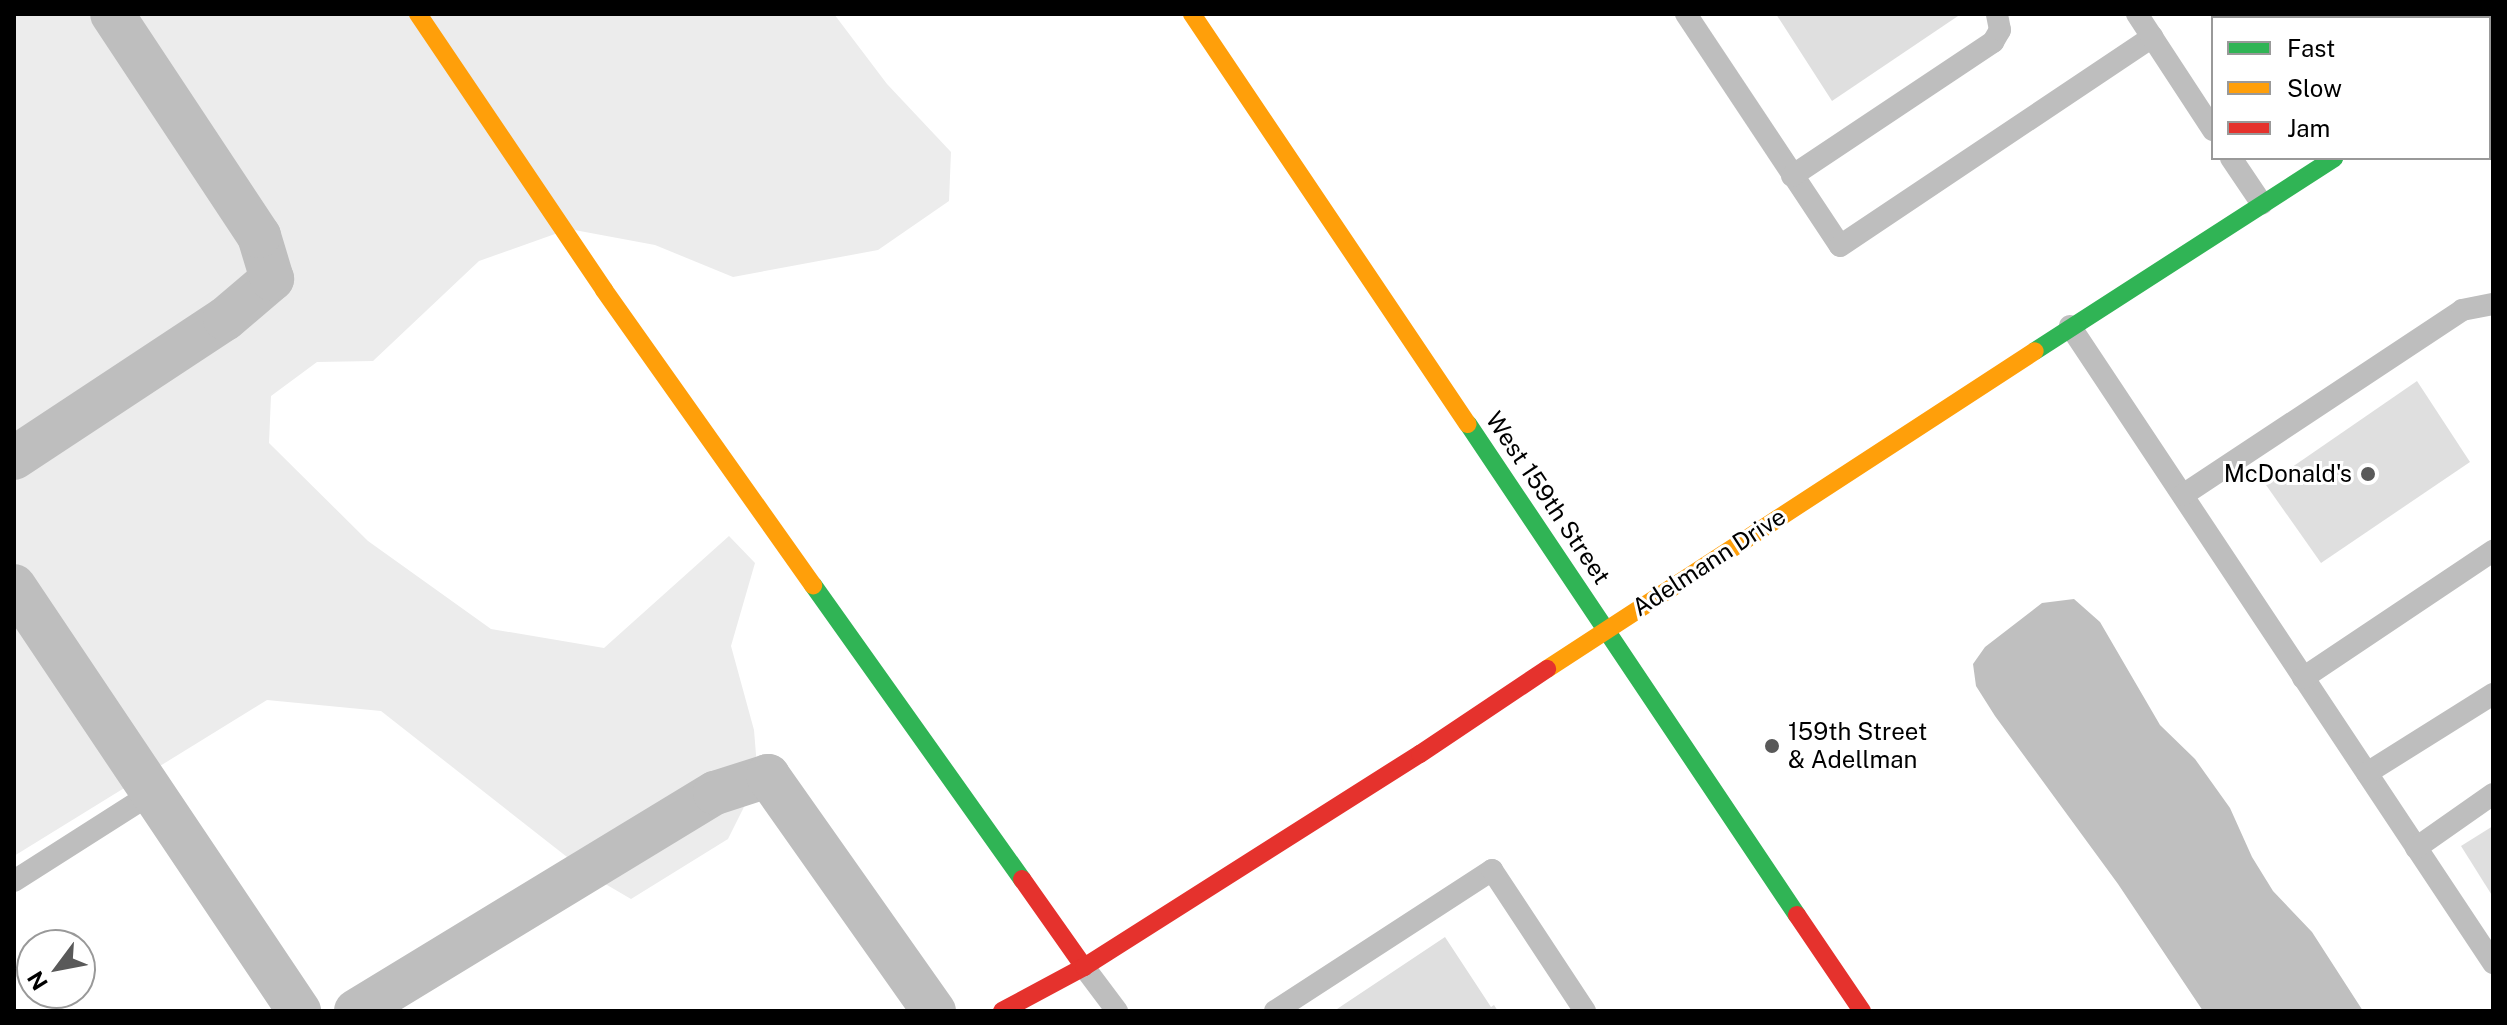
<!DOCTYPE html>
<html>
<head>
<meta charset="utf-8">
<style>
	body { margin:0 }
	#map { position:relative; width:2507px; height:1025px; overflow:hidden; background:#fff; font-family:"Public Sans",sans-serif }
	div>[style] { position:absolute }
	.green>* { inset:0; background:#ececec }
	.water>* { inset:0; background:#bfbfbf }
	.building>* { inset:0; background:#dfdfdf }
	.lane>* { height:22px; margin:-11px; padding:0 11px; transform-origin:11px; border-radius:11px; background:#bebebe }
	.street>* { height:44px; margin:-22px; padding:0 22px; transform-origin:22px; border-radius:22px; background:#bebebe }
	.fast>* { height:18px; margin:-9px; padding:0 9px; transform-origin:9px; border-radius:9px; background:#30b455 }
	.slow>* { height:18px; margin:-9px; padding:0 9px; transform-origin:9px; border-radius:9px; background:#ff9f0a }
	.jam>* { height:18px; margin:-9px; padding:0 9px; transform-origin:9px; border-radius:9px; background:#e5322d }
	.dots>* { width:22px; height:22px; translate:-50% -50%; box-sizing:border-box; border:4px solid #fff; border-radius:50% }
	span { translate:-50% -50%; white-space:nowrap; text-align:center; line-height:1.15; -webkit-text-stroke:6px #fff; paint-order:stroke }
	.poi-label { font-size:24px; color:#000 }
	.right { translate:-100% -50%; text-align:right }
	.left { translate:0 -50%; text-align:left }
	.street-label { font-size:24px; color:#000 }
	.frame { position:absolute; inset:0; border:16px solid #000; pointer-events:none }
	.legend { position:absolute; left:2211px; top:16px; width:280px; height:144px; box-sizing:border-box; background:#fff; border:2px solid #999; margin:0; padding:10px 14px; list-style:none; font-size:24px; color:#000 }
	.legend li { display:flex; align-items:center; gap:16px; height:40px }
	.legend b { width:40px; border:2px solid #999 }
	.north { position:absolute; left:16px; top:929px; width:80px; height:80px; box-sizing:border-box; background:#fff; border:2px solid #999; border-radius:50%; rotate:238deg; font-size:22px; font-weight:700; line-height:32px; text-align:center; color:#000 }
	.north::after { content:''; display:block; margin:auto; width:28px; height:36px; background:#595959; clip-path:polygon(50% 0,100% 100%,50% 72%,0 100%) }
</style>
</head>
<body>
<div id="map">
	<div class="green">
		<div style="clip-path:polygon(14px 14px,834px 14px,887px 84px,951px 152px,949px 201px,878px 250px,733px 277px,655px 245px,569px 229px,479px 261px,373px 361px,317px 362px,271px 396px,269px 443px,368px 541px,491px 629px,604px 648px,729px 536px,755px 563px,731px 646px,754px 730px,758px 779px,728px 839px,631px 899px,590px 875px,381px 711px,267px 700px,14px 856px)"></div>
	</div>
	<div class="water">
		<div style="clip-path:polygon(2074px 599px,2100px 622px,2160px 725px,2195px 759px,2230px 808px,2252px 857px,2273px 891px,2312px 932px,2363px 1011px,2203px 1011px,2118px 884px,1995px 716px,1976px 686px,1973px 664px,1985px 647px,2042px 603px)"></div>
	</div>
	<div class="building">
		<div style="clip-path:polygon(1776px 14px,1961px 14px,1832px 101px)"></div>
		<div style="clip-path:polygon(2417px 381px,2470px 462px,2321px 563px,2266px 485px)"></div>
		<div style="clip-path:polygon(2493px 826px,2493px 897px,2461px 846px)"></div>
		<div style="clip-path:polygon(1445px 937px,1491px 1007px,1494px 1005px,1498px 1011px,1334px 1011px)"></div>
	</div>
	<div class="lane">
		<div style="left:1686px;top:14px;width:278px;rotate:56.4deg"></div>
		<div style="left:1840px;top:246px;width:376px;rotate:-33.8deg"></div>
		<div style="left:2137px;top:14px;width:139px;rotate:56.8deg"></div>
		<div style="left:2231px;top:158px;width:55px;rotate:56deg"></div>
		<div style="left:1792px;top:176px;width:242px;rotate:-33.7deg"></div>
		<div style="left:1993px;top:42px;width:14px;rotate:-60deg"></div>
		<div style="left:2000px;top:30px;width:16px;rotate:-101deg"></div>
		<div style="left:2070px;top:326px;width:765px;rotate:56.41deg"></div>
		<div style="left:2183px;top:495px;width:335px;rotate:-33.5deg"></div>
		<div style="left:2462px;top:310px;width:32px;rotate:-11deg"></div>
		<div style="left:2303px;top:678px;width:229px;rotate:-33.8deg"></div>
		<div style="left:2367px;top:773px;width:149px;rotate:-32.1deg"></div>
		<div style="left:2416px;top:848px;width:94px;rotate:-35deg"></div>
		<div style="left:14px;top:881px;width:164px;rotate:-32.5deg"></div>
		<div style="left:1084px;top:967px;width:55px;rotate:53.1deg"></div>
		<div style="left:1275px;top:1011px;width:259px;rotate:-33deg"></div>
		<div style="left:1492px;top:870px;width:169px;rotate:56.6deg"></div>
	</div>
	<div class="street">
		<div style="left:2489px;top:59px;width:4px;rotate:-27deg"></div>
		<div style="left:14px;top:458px;width:253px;rotate:-33.4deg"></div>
		<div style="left:225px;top:319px;width:62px;rotate:-40.4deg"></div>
		<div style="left:272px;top:279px;width:45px;rotate:-106.8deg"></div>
		<div style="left:259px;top:236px;width:266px;rotate:-123.5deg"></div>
		<div style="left:14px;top:586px;width:512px;rotate:56.15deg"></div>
		<div style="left:356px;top:1011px;width:420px;rotate:-31.3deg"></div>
		<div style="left:715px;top:793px;width:56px;rotate:-17.8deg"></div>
		<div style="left:768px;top:776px;width:288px;rotate:54.8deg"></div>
	</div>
	<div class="fast">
		<div style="left:2035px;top:351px;width:356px;rotate:-32.8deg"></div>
		<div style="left:1468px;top:424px;width:591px;rotate:56.18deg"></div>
		<div style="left:813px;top:585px;width:361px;rotate:54.6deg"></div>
	</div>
	<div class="slow">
		<div style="left:418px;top:14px;width:333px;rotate:56deg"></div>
		<div style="left:604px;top:290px;width:362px;rotate:54.7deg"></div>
		<div style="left:1192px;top:14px;width:494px;rotate:56.1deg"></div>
		<div style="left:1547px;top:669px;width:582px;rotate:-33.09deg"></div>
	</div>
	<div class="jam">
		<div style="left:1022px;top:879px;width:108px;rotate:54.8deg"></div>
		<div style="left:1797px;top:915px;width:116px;rotate:55.9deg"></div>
		<div style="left:1002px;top:1011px;width:93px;rotate:-28.2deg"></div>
		<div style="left:1084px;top:967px;width:398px;rotate:-32.4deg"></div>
		<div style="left:1420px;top:754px;width:153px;rotate:-33.8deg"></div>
	</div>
	<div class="dots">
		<div style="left:2368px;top:474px;background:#595959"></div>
		<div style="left:1772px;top:746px;background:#595959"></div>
	</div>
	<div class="poi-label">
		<span class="right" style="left:2352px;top:474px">McDonald's</span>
		<span class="left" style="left:1788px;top:746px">159th Street<br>&amp; Adellman</span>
	</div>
	<div class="street-label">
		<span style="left:1548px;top:498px;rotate:56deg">West 159th Street</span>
		<span style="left:1709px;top:562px;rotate:-33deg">Adelmann Drive</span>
	</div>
	<div class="frame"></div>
	<ul class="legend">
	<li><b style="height:10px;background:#30b455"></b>Fast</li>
	<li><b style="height:10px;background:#ff9f0a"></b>Slow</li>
	<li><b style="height:10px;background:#e5322d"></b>Jam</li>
	</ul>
	<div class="north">N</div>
</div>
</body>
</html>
